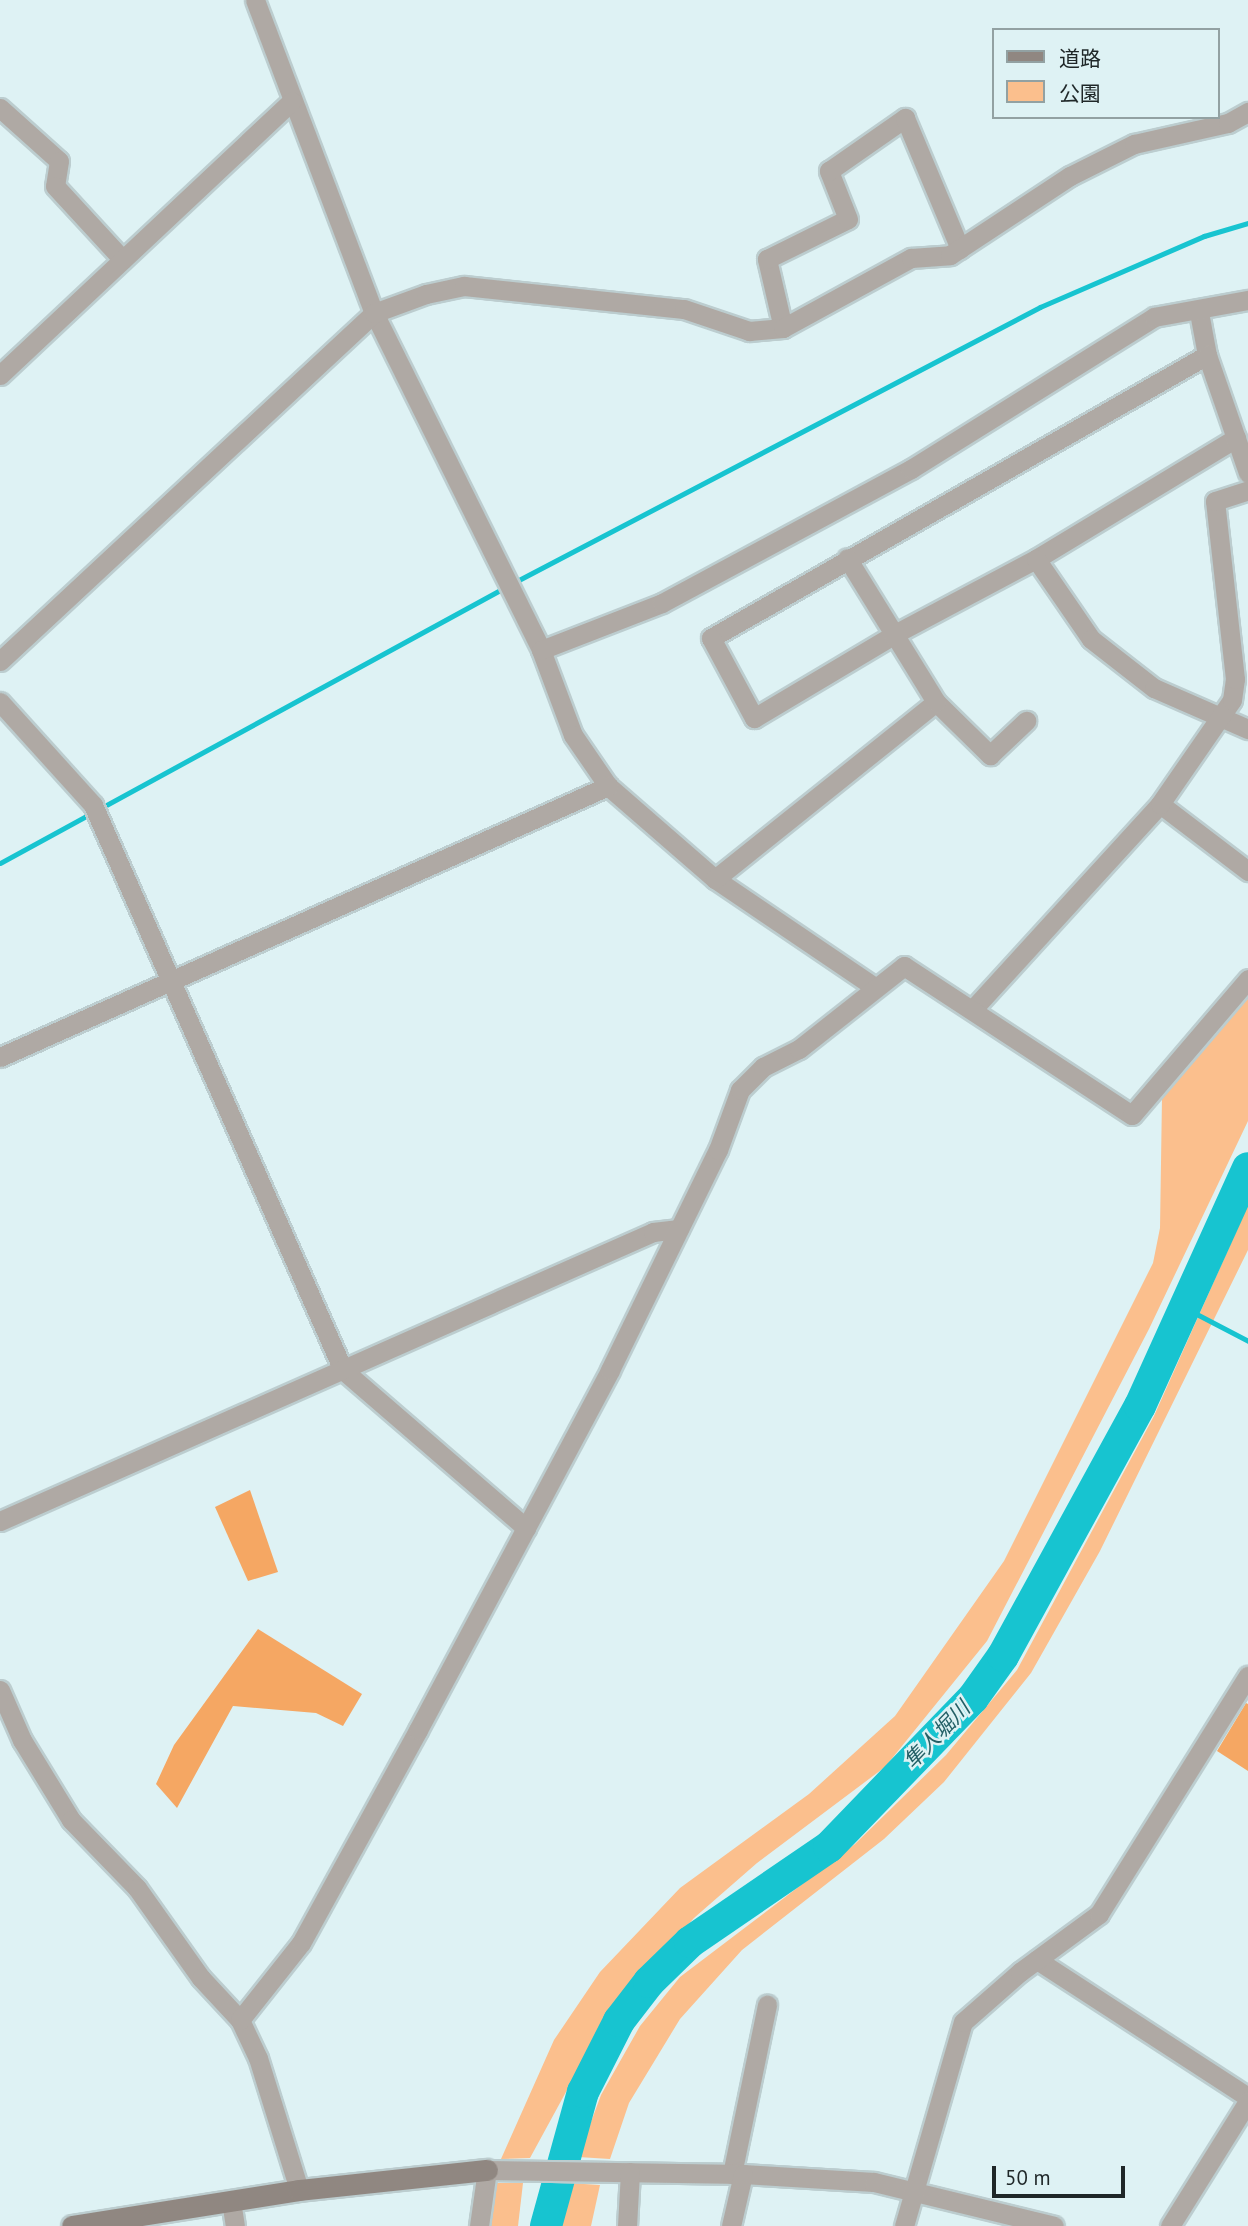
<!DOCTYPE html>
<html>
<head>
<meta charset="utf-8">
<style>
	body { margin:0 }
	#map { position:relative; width:1248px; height:2226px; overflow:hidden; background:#def2f4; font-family:"PT Sans","Noto Sans JP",sans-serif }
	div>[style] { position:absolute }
	.green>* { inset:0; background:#fbbf8d }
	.forest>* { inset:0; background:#f5a763 }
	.stream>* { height:5px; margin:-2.5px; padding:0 2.5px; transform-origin:2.5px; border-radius:2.5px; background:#17c4d0 }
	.river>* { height:32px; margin:-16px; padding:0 16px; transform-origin:16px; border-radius:16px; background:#17c4d0 }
	.roads { filter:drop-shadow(2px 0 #bccdcf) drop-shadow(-2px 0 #bccdcf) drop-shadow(0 2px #bccdcf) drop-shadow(0 -2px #bccdcf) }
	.street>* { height:19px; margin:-9.5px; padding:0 9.5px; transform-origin:9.5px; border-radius:9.5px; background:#afa9a4 }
	.secondary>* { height:21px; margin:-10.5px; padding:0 10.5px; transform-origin:10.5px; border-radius:10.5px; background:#908781 }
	span { translate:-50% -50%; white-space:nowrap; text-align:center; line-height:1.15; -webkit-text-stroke:5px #def2f4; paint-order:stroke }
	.water-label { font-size:21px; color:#246066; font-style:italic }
	.legend { position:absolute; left:992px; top:28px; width:228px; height:91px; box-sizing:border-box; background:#def2f4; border:2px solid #92a1a2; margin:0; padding:9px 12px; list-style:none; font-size:21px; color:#1f2728 }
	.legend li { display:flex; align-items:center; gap:14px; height:35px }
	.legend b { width:35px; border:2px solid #92a1a2 }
	.scale { position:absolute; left:992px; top:2166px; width:133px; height:32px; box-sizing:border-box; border:4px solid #1f2728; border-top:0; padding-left:9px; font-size:21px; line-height:24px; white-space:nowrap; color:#1f2728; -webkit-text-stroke:5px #def2f4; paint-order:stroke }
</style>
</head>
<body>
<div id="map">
	<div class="green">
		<div style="clip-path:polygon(1248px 992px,1248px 1121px,1149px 1329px,987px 1641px,885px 1767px,757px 1863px,694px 1918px,609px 2013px,530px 2158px,501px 2159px,554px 2040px,600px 1972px,680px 1888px,809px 1794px,895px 1716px,1004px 1561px,1153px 1263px,1160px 1228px,1162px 1097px)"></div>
		<div style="clip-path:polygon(1248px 1205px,1248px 1250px,1100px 1551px,1031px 1673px,944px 1782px,884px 1839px,742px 1950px,680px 2019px,629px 2103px,610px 2159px,578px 2157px,601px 2095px,640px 2026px,680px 1977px,855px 1844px,946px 1755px,1017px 1670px,1154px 1416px)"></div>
		<div style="clip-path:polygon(495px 2183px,523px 2183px,518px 2226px,488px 2226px)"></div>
		<div style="clip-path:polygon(568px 2183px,600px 2185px,591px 2226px,559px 2226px)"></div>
	</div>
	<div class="forest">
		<div style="clip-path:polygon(250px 1490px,278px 1572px,248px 1581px,215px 1507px)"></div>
		<div style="clip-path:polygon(258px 1629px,362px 1694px,343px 1726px,316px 1713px,233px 1706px,177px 1808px,156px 1784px,174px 1745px)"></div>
		<div style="clip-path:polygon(1246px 1703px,1248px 1704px,1248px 1771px,1217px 1751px)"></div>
	</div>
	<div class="stream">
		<div style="left:513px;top:583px;width:595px;rotate:-27.64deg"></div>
		<div style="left:1040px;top:307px;width:179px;rotate:-23.4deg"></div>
		<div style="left:1204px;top:236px;width:46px;rotate:-16.5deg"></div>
		<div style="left:0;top:863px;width:574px;rotate:-28.62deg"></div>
		<div style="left:1185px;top:1308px;width:71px;rotate:27.6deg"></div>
	</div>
	<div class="river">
		<div style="left:546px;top:2226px;width:139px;rotate:-74.6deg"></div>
		<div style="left:583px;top:2092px;width:80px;rotate:-63.1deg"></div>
		<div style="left:619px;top:2021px;width:49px;rotate:-52.4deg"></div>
		<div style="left:649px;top:1982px;width:57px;rotate:-44.3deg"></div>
		<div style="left:690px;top:1942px;width:168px;rotate:-34.4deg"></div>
		<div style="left:829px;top:1847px;width:207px;rotate:-46deg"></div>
		<div style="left:973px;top:1698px;width:52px;rotate:-54.5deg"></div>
		<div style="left:1003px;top:1656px;width:285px;rotate:-61.3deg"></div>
		<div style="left:1140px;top:1406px;width:261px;rotate:-65.6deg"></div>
	</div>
	<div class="roads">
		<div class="street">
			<div style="left:255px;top:0;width:335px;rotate:69.2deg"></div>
			<div style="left:374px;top:313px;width:376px;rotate:63.6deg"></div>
			<div style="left:541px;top:650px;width:91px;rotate:69.4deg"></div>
			<div style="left:573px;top:735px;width:62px;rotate:55.5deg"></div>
			<div style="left:608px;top:786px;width:142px;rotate:41deg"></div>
			<div style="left:715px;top:879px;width:194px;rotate:34.1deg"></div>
			<div style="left:0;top:108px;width:79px;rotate:41.9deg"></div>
			<div style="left:59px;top:161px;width:25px;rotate:99deg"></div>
			<div style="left:55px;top:186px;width:100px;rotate:47.4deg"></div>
			<div style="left:1199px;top:312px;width:44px;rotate:79.5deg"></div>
			<div style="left:1207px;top:355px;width:571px;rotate:150.29deg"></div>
			<div style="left:711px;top:638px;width:91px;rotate:61.7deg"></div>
			<div style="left:754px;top:718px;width:162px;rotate:-30.8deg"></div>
			<div style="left:893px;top:635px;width:162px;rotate:-28deg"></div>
			<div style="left:1036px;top:559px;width:234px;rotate:-31.2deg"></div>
			<div style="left:783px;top:328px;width:71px;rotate:-103.1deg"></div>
			<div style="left:767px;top:259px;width:90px;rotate:-26.3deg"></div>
			<div style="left:848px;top:219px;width:52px;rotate:-111.6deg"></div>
			<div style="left:829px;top:171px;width:93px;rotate:-34.9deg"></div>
			<div style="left:905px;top:118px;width:142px;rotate:67.2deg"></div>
			<div style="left:1207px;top:355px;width:125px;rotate:70.8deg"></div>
			<div style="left:0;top:375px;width:400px;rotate:-43.2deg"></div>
			<div style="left:1036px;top:559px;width:97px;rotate:55.5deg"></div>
			<div style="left:1091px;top:639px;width:80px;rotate:37.9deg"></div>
			<div style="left:1154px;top:688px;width:103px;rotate:23.6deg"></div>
			<div style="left:541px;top:650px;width:130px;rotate:-21.2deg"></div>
			<div style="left:662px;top:603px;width:283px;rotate:-28.3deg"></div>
			<div style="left:911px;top:469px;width:287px;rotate:-32deg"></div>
			<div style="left:1154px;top:317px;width:96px;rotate:-10.3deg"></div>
			<div style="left:0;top:661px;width:511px;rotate:-42.94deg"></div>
			<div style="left:374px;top:313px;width:55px;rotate:-20.1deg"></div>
			<div style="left:426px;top:294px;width:39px;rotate:-12deg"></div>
			<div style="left:464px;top:286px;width:221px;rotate:6deg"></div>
			<div style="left:684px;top:309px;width:69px;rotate:18.7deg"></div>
			<div style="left:749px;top:331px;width:34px;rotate:-5deg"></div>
			<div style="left:783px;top:328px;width:146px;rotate:-28.7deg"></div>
			<div style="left:911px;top:258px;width:39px;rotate:-4deg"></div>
			<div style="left:950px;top:255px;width:144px;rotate:-33.4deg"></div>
			<div style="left:1070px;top:176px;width:72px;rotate:-26.6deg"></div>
			<div style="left:1134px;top:144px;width:96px;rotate:-12.6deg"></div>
			<div style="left:1228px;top:123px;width:23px;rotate:-29deg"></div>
			<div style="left:0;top:702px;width:139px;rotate:47.9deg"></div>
			<div style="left:93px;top:805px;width:618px;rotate:66.13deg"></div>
			<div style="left:343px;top:1370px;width:242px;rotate:40.8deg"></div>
			<div style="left:936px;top:702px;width:76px;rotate:44.5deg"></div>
			<div style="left:990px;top:755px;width:50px;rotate:-43.4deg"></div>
			<div style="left:1160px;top:804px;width:111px;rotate:37.3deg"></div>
			<div style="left:715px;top:879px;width:283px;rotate:-38.7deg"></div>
			<div style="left:936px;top:702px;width:169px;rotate:-121.7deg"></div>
			<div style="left:973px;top:1009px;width:277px;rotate:-47.6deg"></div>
			<div style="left:1160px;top:804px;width:126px;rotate:-55.3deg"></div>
			<div style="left:1232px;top:700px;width:21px;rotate:-82deg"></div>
			<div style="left:1235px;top:679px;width:179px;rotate:-96.4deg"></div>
			<div style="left:1215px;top:501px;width:35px;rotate:-18deg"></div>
			<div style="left:0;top:1057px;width:666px;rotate:-24.02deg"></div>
			<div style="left:0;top:1521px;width:714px;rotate:-23.87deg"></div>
			<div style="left:653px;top:1232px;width:26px;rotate:-7deg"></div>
			<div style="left:0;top:1690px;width:55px;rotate:66.3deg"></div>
			<div style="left:22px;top:1740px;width:94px;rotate:58.5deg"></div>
			<div style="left:71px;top:1820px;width:95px;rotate:45.9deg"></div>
			<div style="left:137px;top:1888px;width:110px;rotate:54.6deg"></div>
			<div style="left:201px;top:1978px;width:57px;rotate:47.1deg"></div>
			<div style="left:240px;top:2020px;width:42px;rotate:64.7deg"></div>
			<div style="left:258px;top:2058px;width:138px;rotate:72.7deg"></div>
			<div style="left:1037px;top:1960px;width:252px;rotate:33deg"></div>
			<div style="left:240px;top:2020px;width:98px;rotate:-51.6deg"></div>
			<div style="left:301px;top:1943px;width:243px;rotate:-61.2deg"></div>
			<div style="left:418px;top:1730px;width:408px;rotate:-61.9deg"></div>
			<div style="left:610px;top:1370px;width:245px;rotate:-63.9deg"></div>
			<div style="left:718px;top:1150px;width:64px;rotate:-69.9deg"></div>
			<div style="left:740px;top:1090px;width:33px;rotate:-45deg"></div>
			<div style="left:763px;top:1067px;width:40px;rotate:-26.6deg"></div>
			<div style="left:799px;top:1049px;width:134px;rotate:-38.3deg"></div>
			<div style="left:904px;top:966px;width:272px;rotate:33.2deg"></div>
			<div style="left:1132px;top:1115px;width:179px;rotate:-49.5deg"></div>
			<div style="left:732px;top:2174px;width:173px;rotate:-78.3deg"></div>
			<div style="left:231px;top:2201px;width:25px;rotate:81deg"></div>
			<div style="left:479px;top:2226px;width:57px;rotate:-81.9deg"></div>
			<div style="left:487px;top:2170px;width:256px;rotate:0.9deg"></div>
			<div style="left:743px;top:2174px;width:131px;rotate:3.5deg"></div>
			<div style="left:874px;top:2182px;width:185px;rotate:13.7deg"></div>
			<div style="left:627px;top:2226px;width:54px;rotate:-86.8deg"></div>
			<div style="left:731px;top:2226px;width:53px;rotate:-77deg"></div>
			<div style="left:904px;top:2226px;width:212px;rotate:-73.9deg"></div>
			<div style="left:963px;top:2022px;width:76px;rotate:-41.3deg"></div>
			<div style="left:1020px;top:1972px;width:98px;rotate:-36.3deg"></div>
			<div style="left:1099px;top:1914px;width:281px;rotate:-58deg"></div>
			<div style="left:1170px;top:2226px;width:147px;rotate:-58deg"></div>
		</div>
		<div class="secondary">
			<div style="left:72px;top:2226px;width:230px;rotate:-9deg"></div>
			<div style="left:299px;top:2190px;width:189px;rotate:-6.1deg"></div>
		</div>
	</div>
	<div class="water-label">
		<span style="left:937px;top:1735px;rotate:-46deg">隼人堀川</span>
	</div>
	<ul class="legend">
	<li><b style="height:9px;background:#908781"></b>道路</li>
	<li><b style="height:19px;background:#fbbf8d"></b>公園</li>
	</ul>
	<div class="scale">50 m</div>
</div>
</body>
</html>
